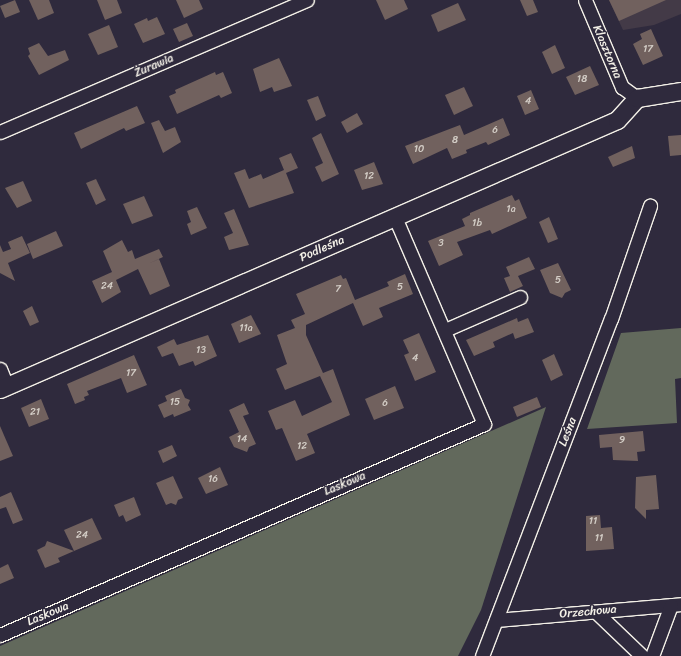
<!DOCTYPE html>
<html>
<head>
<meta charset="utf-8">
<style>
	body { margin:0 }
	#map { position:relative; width:681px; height:656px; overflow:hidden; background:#2f2a3d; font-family:Sriracha,sans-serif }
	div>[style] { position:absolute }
	.built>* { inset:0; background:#433a47 }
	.green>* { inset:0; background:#62695c }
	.building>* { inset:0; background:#71615e }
	.roads { filter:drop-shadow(1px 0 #f4f1e8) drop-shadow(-1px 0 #f4f1e8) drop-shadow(0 1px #f4f1e8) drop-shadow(0 -1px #f4f1e8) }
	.minor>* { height:13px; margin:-6.5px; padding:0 6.5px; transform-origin:6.5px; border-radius:6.5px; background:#2f2a3d }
	.tertiary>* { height:17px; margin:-8.5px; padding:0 8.5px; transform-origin:8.5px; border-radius:8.5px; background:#2f2a3d }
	span { translate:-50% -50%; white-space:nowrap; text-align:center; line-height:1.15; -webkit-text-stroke:3px #2f2a3d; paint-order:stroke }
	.number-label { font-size:10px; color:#d3cdc6 }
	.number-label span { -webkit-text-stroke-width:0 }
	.street-label { font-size:12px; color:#f4f1e8 }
</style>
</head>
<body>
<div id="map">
	<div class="built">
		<div style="clip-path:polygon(609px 0,681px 0,681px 14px,654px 25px,623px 30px)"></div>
	</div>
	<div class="green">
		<div style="clip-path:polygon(681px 328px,681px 378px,675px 379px,677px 423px,587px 429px,621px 333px)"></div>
		<div style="clip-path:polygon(546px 407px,481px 610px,458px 656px,0 656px,0 646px)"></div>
	</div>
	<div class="building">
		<div style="clip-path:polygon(15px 0,20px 12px,5px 18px,0 6px)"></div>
		<div style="clip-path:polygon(29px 0,49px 0,54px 13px,38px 20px)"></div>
		<div style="clip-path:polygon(97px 0,117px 0,122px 13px,105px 20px)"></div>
		<div style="clip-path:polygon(176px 0,199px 0,203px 9px,184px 18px)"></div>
		<div style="clip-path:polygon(376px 0,404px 0,408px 9px,385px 20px)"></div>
		<div style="clip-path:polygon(520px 0,533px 0,538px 12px,527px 16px)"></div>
		<div style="clip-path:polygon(609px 0,666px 0,619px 21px)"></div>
		<div style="clip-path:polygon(458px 3px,466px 20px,438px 32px,431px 15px)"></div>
		<div style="clip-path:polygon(157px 17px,165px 34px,143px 43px,134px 24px,147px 18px,148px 21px)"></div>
		<div style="clip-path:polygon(187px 23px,193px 36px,179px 42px,173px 29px)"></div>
		<div style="clip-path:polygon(109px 25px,118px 47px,98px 55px,88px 34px)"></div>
		<div style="clip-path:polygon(651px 29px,663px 56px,643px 65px,633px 44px,642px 39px,640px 34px)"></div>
		<div style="clip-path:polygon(39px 43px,48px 56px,65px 50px,69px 60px,39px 75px,28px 56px,30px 54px,28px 48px)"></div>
		<div style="clip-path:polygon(555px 45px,565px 68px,552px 74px,542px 52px)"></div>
		<div style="clip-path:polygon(279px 58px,292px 86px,274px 92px,272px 87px,260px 92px,253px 69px)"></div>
		<div style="clip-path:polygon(590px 66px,599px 85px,575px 95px,566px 77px)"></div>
		<div style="clip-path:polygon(215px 72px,216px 75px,223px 72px,232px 93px,221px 98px,219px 95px,177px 114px,169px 96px,176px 93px,175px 90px)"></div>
		<div style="clip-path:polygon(464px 87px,473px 106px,454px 115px,445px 95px)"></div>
		<div style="clip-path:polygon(531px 90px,539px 109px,525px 115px,517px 96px)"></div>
		<div style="clip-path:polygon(318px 96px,326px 116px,316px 121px,307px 100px)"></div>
		<div style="clip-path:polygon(137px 106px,145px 123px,126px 131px,124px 128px,81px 149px,74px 133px)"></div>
		<div style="clip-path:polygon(357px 113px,363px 124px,347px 133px,341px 122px)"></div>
		<div style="clip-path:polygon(503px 118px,510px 135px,488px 145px,486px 142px,466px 150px,467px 153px,452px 159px,447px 148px,413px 164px,405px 146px,460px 125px,464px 135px)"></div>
		<div style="clip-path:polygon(159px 120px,165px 131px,175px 127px,181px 142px,163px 153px,151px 123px)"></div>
		<div style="clip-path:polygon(321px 133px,339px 174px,322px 182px,315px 167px,323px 163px,312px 138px)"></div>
		<div style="clip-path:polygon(681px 135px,681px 155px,670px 156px,668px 136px)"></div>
		<div style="clip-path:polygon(632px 146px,635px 158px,613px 167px,608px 157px)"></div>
		<div style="clip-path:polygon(291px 153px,298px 168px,286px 173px,294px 193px,249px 208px,234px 173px,245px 169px,249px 179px,261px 174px,263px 179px,284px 170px,279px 158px)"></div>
		<div style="clip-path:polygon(374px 162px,383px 184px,362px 190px,354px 170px)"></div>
		<div style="clip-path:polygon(96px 179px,106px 200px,96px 205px,86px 183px)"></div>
		<div style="clip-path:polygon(23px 181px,32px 201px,17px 208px,5px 188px)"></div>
		<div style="clip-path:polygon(512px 195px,515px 201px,519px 199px,527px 218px,492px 234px,490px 230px,457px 242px,463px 255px,439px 266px,428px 241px,465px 226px,462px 219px,470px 215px,470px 213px)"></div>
		<div style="clip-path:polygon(144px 196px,153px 216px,132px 224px,123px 204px)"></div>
		<div style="clip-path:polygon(197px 207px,207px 228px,191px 235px,187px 224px,191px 222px,187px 211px)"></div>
		<div style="clip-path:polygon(234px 209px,249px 245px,229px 250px,224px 237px,233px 233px,224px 213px)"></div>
		<div style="clip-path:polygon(549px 217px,558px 239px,548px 243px,539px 222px)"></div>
		<div style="clip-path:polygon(56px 231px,63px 246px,33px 259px,27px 244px)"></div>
		<div style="clip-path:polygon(22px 236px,30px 253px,8px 263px,15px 281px,0 273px,0 245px,3px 252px,11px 249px,8px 242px)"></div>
		<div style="clip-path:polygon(122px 240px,128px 252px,132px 250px,135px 259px,159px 249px,163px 257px,148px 264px,159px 259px,170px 286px,150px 295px,138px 269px,116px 280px,121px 292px,102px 303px,92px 281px,112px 272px,103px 251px)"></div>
		<div style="clip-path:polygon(529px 257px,535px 269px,518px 276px,523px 286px,510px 292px,504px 278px,510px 276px,506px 267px)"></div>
		<div style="clip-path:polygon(558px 263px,571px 290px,565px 293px,562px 298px,550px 293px,540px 270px)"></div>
		<div style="clip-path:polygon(405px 274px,413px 294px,379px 308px,383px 317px,363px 326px,353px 303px,306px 325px,306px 335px,323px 373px,333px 369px,350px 415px,307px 434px,315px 453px,296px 461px,282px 428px,276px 430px,268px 411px,295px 400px,302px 416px,332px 402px,320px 376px,285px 390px,276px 369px,287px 364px,277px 335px,295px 328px,291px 320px,305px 314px,296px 294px,341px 275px,343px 279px,346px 278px,355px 300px,389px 286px,387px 282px)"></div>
		<div style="clip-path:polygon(32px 306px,39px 322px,30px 326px,23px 311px)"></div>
		<div style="clip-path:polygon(251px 315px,261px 334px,239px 343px,231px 324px)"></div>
		<div style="clip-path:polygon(517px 318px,518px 322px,528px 318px,534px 332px,515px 339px,513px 333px,493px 342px,495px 347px,474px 356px,466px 340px)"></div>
		<div style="clip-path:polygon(419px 333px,436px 372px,415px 381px,404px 355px,409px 353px,403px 340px)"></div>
		<div style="clip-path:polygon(208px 335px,217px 356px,195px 366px,193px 361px,179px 366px,173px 353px,162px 357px,157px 347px,174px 339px,177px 345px)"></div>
		<div style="clip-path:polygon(554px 354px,563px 375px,551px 381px,542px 360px)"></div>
		<div style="clip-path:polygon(134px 355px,147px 385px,127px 393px,121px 378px,87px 391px,89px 395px,84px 397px,85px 400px,75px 404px,67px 384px)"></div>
		<div style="clip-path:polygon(395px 386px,404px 408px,374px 420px,365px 399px)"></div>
		<div style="clip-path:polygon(181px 389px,185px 398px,190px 400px,188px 405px,191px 410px,174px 417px,173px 414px,164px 418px,158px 405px,167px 401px,165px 396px)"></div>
		<div style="clip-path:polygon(537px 397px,541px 407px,517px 417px,513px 407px)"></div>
		<div style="clip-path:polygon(41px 399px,49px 419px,29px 427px,21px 408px)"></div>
		<div style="clip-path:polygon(244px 403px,249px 414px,243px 416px,256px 444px,249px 447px,247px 452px,234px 447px,229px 437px,239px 432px,229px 410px)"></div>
		<div style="clip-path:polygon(0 426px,13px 456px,0 461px)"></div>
		<div style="clip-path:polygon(643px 431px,645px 451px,637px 452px,638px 461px,613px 460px,612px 447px,600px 448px,599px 435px)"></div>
		<div style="clip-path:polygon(172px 445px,177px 456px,163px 463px,158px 451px)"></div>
		<div style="clip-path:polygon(220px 467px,228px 485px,206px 494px,198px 478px)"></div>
		<div style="clip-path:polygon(656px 475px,659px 509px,646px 510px,646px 519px,635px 508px,636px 477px)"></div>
		<div style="clip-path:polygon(173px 476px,183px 498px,178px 500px,176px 505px,171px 503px,166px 505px,156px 483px)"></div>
		<div style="clip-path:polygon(11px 492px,23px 520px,13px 524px,6px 507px,0 509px,0 497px)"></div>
		<div style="clip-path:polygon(134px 497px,141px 515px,126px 522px,123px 515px,119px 517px,114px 505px)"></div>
		<div style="clip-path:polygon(600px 515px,601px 528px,612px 527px,614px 549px,586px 551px,586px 516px)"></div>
		<div style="clip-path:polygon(92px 518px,102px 539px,74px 551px,64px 530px)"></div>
		<div style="clip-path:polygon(47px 541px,74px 551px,58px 558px,60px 562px,45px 568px,37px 550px,45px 546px)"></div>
		<div style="clip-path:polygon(8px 564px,14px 578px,0 584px,0 568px)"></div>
	</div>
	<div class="roads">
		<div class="minor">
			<div style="left:585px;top:0;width:95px;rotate:67deg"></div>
			<div style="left:622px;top:87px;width:19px;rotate:36deg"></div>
			<div style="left:0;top:132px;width:334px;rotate:-23.3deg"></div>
			<div style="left:445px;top:330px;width:82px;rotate:-23.7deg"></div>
			<div style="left:0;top:369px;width:18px;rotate:68deg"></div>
			<div style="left:596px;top:612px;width:64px;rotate:43.7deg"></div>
			<div style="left:496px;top:620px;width:186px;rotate:-4.9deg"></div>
			<div style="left:0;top:635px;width:528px;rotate:-23.55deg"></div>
			<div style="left:484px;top:424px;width:225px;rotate:-113.3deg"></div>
			<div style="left:482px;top:656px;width:361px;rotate:-69.1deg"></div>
			<div style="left:611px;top:319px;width:120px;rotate:-71deg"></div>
			<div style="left:652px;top:656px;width:54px;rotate:-69.6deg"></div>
		</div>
		<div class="tertiary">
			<div style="left:0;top:389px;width:673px;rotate:-23.56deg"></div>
			<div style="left:617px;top:120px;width:30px;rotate:-48deg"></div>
			<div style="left:637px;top:98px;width:45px;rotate:-9deg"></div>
		</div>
	</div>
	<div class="number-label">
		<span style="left:648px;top:50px">17</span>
		<span style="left:582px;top:80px">18</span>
		<span style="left:528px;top:102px">4</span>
		<span style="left:495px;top:131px">6</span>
		<span style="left:455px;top:141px">8</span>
		<span style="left:419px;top:150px">10</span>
		<span style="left:369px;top:177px">12</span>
		<span style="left:511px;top:210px">1a</span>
		<span style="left:477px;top:224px">1b</span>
		<span style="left:441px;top:244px">3</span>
		<span style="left:558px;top:281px">5</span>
		<span style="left:107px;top:287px">24</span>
		<span style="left:400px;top:288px">5</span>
		<span style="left:338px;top:290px">7</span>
		<span style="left:246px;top:329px">11a</span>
		<span style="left:201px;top:351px">13</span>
		<span style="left:415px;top:359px">4</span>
		<span style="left:131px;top:374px">17</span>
		<span style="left:175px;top:403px">15</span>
		<span style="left:385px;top:404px">6</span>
		<span style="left:35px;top:413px">21</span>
		<span style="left:242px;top:440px">14</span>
		<span style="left:622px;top:441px">9</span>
		<span style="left:302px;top:447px">12</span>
		<span style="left:213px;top:480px">16</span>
		<span style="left:593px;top:522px">11</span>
		<span style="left:82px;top:536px">24</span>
		<span style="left:599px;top:539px">11</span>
	</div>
	<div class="street-label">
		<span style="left:607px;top:52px;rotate:67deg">Klasztorna</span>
		<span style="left:154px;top:66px;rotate:-23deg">Żurawia</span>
		<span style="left:322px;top:249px;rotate:-24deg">Podleśna</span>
		<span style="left:568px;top:432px;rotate:-69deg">Leśna</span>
		<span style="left:345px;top:484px;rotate:-23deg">Laskowa</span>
		<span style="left:588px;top:612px;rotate:-5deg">Orzechowa</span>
		<span style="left:48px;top:614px;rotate:-23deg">Laskowa</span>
	</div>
</div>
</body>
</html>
